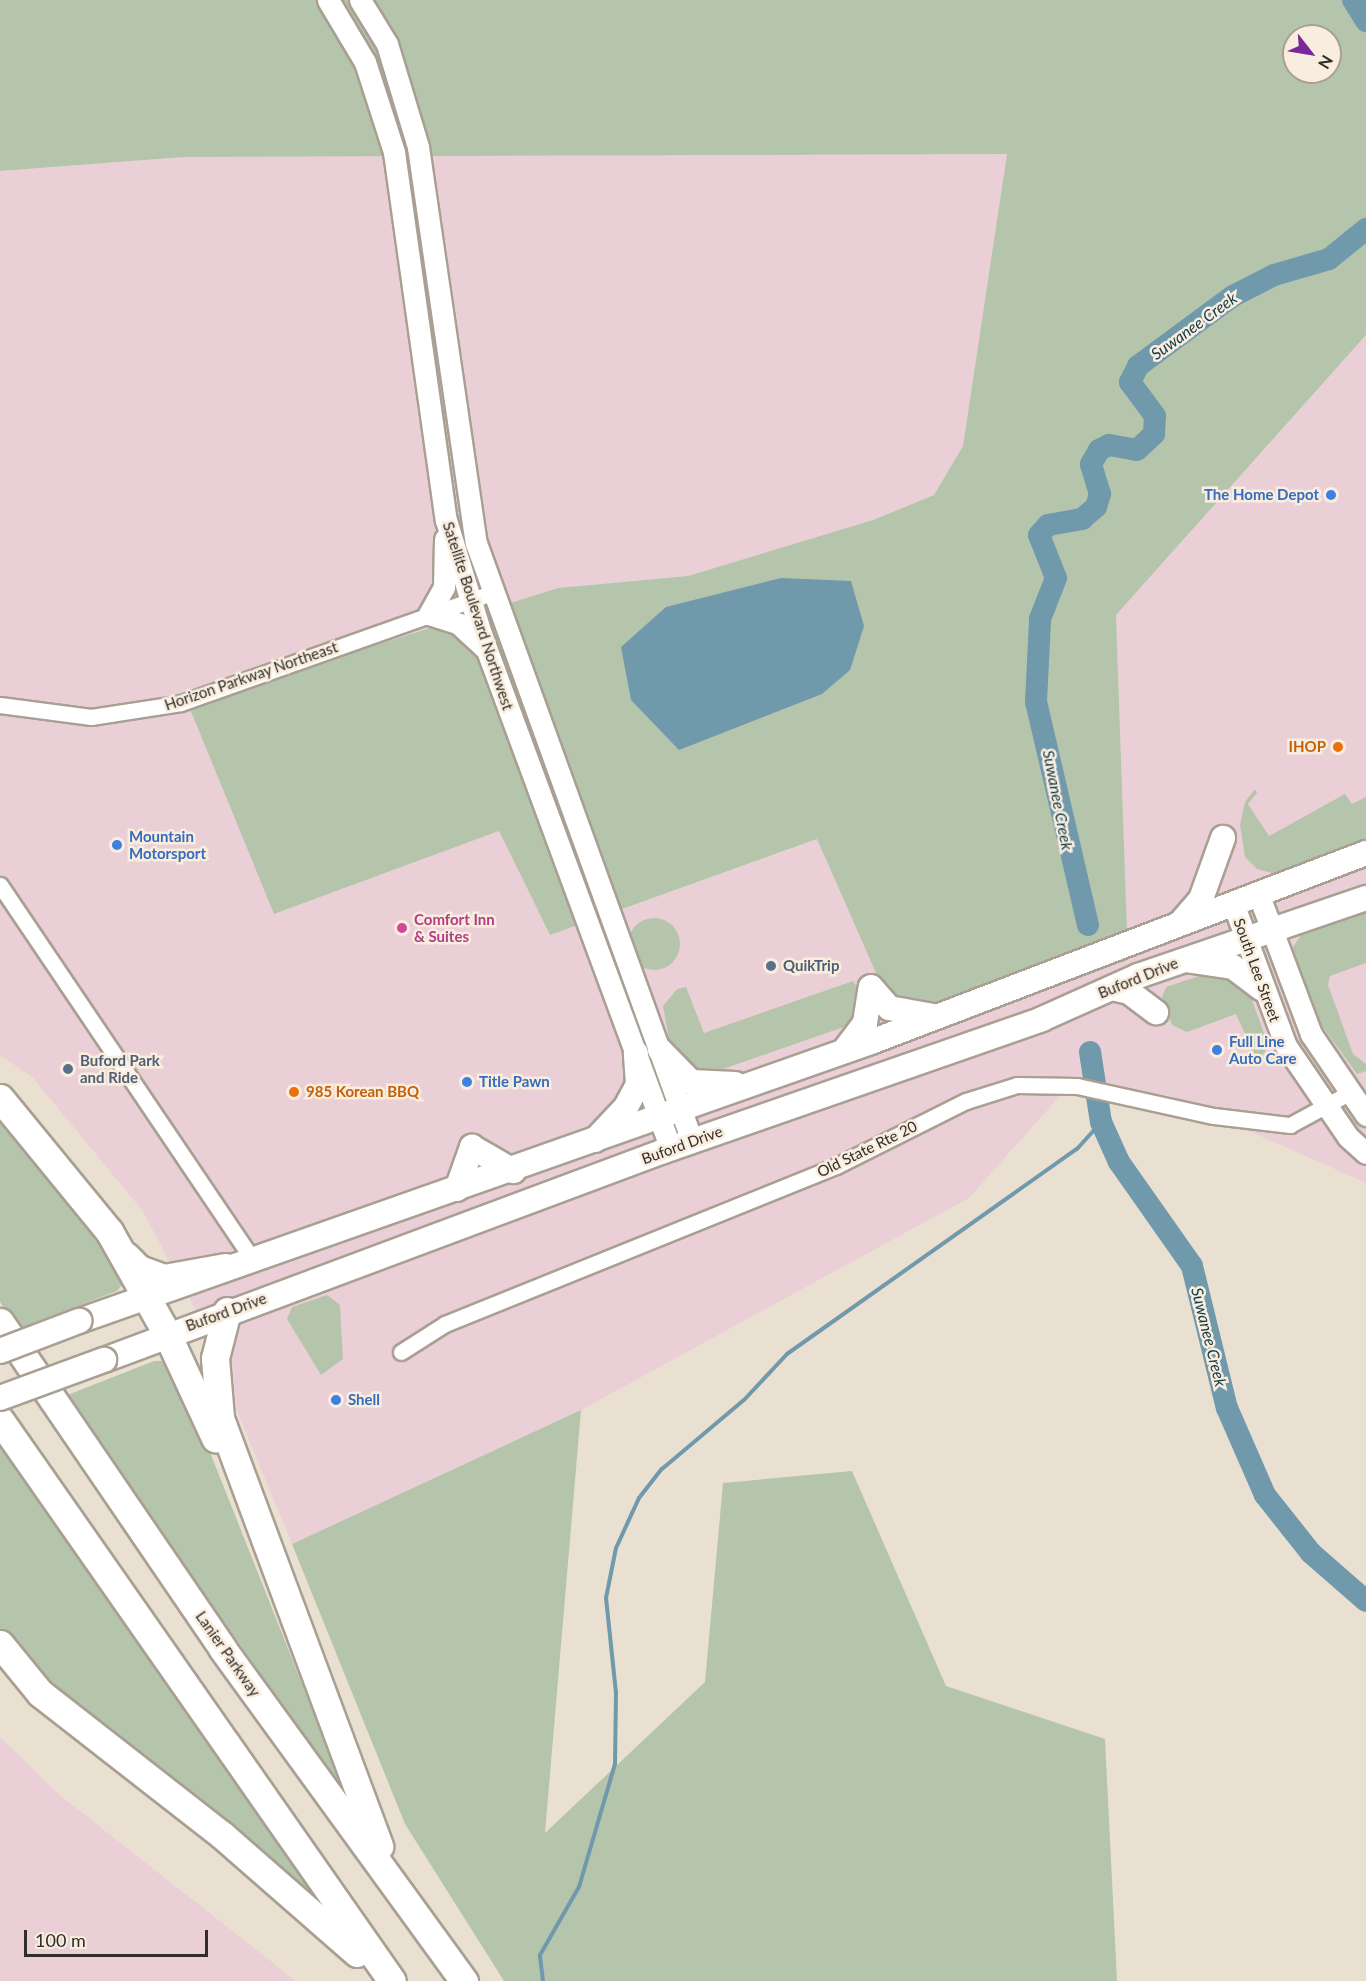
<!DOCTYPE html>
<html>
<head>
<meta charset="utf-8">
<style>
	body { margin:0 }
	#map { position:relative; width:1366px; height:1981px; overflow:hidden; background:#eae0d1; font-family:Lato,sans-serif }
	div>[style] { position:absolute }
	.commercial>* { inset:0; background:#ead0d6 }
	.green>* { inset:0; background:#b5c5ac }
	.round { border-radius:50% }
	.water>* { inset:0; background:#7099ac }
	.stream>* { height:4px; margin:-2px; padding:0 2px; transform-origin:2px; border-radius:2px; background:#7099ac }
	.river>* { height:22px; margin:-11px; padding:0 11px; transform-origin:11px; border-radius:11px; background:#7099ac }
	.roads { filter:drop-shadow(2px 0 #a99f92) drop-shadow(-2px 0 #a99f92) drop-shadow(0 2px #a99f92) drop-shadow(0 -2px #a99f92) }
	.minor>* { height:15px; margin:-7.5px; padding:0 7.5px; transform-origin:7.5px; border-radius:7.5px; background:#fff }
	.secondary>* { height:21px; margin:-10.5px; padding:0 10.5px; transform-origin:10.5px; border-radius:10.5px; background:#fff }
	.trunk>* { height:24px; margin:-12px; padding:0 12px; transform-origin:12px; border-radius:12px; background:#fff }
	.motorway>* { height:27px; margin:-13.5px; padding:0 13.5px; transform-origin:13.5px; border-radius:13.5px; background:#fff }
	.bridges { filter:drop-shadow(2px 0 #a99f92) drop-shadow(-2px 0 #a99f92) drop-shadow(0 2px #a99f92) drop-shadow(0 -2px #a99f92) }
	.trunk-bridge>* { height:24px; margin:-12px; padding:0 12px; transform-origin:12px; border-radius:12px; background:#fff }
	.dots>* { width:16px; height:16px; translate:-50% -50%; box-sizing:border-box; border:3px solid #f8edde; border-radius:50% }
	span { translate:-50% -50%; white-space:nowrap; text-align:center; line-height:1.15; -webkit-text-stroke:5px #f8edde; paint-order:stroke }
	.shop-label { font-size:15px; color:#366cbe; font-weight:700 }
	.right { translate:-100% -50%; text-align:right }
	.left { translate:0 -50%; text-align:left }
	.street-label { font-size:15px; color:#312d28 }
	.food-label { font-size:15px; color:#c56008; font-weight:700 }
	.hotel-label { font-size:15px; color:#b23c85; font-weight:700 }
	.service-label { font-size:15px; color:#4e5e75; font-weight:700 }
	.water-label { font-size:16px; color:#123847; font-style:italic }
	.north { position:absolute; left:1282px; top:24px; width:60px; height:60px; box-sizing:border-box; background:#f8edde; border:2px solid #a8a095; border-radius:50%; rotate:121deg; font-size:16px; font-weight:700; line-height:24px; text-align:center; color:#312d28 }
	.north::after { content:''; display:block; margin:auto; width:21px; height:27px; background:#792899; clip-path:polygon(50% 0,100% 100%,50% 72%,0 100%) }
	.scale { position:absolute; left:24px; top:1930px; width:184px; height:27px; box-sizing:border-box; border:3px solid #312d28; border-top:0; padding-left:8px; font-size:18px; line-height:21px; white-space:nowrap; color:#312d28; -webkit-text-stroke:4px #f8edde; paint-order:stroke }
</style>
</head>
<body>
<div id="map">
	<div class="commercial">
		<div style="clip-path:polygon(1007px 154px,963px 446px,934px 495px,873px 520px,688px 576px,558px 588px,424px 634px,274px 914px,499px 831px,550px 935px,818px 839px,906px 1041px,1128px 960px,1116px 615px,1366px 335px,1366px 1183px,1168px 1095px,1068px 1087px,969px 1198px,581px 1410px,292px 1544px,195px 1309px,142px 1210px,33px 1078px,0 1055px,0 171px,184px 157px)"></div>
		<div style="clip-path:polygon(0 1737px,62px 1797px,296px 1981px,0 1981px)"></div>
	</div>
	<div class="green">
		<div style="clip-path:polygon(evenodd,0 0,1366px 0,1366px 335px,1116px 615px,1128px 960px,906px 1041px,817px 839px,550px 935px,499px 831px,274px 914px,188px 704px,558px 588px,688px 576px,873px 520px,934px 495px,963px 446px,1007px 154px,184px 157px,0 171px,0 0,1294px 36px,1330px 36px,1330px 72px,1294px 72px,1294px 36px)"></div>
		<div style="clip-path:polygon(1255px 789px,1257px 793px,1248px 804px,1269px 836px,1345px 794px,1352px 804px,1366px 797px,1366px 842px,1280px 875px,1257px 869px,1245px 857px,1240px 825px,1245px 802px)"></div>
		<div style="clip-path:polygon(1366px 912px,1366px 963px,1330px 976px,1328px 985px,1353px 1054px,1366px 1064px,1366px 1071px,1357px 1074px,1317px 1019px,1291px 950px,1306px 928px)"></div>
		<div class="round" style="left:628px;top:918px;width:52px;height:52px"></div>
		<div style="clip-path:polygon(1214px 971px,1247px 986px,1269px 1047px,1257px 1061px,1236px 1014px,1187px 1032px,1172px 1025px,1162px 997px,1166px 987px)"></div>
		<div style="clip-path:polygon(853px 981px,862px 995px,858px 1022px,720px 1070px,687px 1067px,670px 1045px,663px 1006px,677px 989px,686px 987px,704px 1033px)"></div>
		<div style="clip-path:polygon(0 1113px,37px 1155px,118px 1266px,124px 1282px,117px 1291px,18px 1329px,0 1302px)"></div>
		<div style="clip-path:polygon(327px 1295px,340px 1305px,343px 1359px,321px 1375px,287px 1319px,292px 1307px)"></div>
		<div style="clip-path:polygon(154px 1361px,167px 1361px,196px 1417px,347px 1797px,65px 1396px)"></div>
		<div style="clip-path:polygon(581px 1410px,545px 1833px,705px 1682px,723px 1483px,852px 1471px,946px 1686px,1105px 1739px,1117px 1981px,504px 1981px,405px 1824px,292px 1544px)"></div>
		<div style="clip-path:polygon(0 1433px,364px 1952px,40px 1677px,0 1632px)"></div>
	</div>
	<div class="water">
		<div style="clip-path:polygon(781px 578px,851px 581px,864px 626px,850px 670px,822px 694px,679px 750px,631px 700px,621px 647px,666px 607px)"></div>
	</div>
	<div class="stream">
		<div style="left:543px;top:1981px;width:26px;rotate:-97deg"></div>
		<div style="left:540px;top:1955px;width:78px;rotate:-60.2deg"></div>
		<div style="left:579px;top:1887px;width:128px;rotate:-73.7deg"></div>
		<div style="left:615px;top:1764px;width:71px;rotate:-89.2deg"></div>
		<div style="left:616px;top:1693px;width:96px;rotate:-96deg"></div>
		<div style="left:606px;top:1598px;width:51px;rotate:-78.7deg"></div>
		<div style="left:616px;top:1548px;width:55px;rotate:-65.3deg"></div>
		<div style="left:639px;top:1498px;width:37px;rotate:-52deg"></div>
		<div style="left:662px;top:1469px;width:107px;rotate:-40.1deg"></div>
		<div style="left:744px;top:1400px;width:63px;rotate:-46.9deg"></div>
		<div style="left:787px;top:1354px;width:355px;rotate:-35.3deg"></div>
		<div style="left:1077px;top:1149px;width:36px;rotate:-48deg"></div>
	</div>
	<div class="river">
		<div style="left:1353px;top:0;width:25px;rotate:58deg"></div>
		<div style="left:1088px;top:925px;width:229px;rotate:-103.1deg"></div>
		<div style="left:1036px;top:702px;width:83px;rotate:-87.2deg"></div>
		<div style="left:1040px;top:619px;width:44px;rotate:-68.7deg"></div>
		<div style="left:1056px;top:578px;width:46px;rotate:-111.6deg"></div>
		<div style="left:1039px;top:535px;width:13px;rotate:-48deg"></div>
		<div style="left:1048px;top:525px;width:35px;rotate:-10deg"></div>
		<div style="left:1082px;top:519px;width:18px;rotate:-41deg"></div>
		<div style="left:1096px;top:507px;width:14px;rotate:-73deg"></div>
		<div style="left:1100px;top:494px;width:31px;rotate:-107deg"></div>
		<div style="left:1091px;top:464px;width:16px;rotate:-60deg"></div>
		<div style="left:1099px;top:450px;width:11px;rotate:-27deg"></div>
		<div style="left:1109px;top:445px;width:28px;rotate:10deg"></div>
		<div style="left:1137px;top:450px;width:23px;rotate:-43deg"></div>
		<div style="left:1154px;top:434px;width:18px;rotate:-87deg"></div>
		<div style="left:1155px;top:416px;width:42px;rotate:-126.3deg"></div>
		<div style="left:1130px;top:382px;width:18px;rotate:-63deg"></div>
		<div style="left:1138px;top:366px;width:118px;rotate:-36.4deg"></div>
		<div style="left:1233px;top:296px;width:46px;rotate:-27.1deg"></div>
		<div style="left:1274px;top:275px;width:57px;rotate:-16.2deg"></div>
		<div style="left:1329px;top:259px;width:48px;rotate:-39deg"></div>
		<div style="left:1090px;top:1052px;width:71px;rotate:81.1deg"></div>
		<div style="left:1101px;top:1122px;width:44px;rotate:65.8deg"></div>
		<div style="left:1119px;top:1162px;width:127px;rotate:54.9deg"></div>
		<div style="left:1192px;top:1266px;width:146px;rotate:76.2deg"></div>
		<div style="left:1227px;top:1408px;width:95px;rotate:66.4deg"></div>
		<div style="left:1265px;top:1495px;width:74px;rotate:51.6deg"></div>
		<div style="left:1311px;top:1553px;width:73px;rotate:41.1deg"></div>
	</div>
	<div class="roads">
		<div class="minor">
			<div style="left:0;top:705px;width:92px;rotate:7.5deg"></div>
			<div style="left:91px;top:717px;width:91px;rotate:-8.8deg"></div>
			<div style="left:181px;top:703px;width:332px;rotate:-19.5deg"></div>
			<div style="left:0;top:885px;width:449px;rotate:56deg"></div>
			<div style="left:401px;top:1352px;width:52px;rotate:-32.5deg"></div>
			<div style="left:445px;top:1324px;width:422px;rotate:-22deg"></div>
			<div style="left:836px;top:1166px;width:145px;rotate:-26.6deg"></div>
			<div style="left:966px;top:1101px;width:53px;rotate:-17.4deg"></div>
			<div style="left:1017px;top:1085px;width:60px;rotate:1deg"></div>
			<div style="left:1077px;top:1086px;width:140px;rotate:12.4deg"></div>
			<div style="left:1214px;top:1116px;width:77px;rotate:6.8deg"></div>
			<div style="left:1290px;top:1125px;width:67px;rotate:-28.5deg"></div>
		</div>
		<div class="secondary">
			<div style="left:328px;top:0;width:72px;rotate:59.2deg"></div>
			<div style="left:365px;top:62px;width:95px;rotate:72.1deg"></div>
			<div style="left:394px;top:152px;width:372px;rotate:82deg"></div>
			<div style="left:446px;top:520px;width:119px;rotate:72.9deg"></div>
			<div style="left:481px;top:634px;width:549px;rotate:69.75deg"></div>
			<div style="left:360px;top:0;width:52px;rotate:58.5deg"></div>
			<div style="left:387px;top:44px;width:108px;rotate:73.2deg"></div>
			<div style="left:418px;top:147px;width:400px;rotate:81.7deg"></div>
			<div style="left:476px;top:543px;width:636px;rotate:70.14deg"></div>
			<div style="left:445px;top:539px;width:48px;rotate:91.2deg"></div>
			<div style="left:444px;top:587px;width:31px;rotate:119deg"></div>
			<div style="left:429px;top:614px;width:32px;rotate:18deg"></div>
			<div style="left:459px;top:624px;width:35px;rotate:43deg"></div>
			<div style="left:1258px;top:893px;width:151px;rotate:69.4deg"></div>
			<div style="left:1311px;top:1034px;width:98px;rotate:55.8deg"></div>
			<div style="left:1233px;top:903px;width:153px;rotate:69.7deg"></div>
			<div style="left:1286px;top:1046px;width:110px;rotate:55.7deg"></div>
			<div style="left:1348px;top:1137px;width:24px;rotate:42deg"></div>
		</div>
		<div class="trunk">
			<div style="left:1182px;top:921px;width:29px;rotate:-49deg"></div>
			<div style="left:1201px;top:899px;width:65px;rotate:-70.2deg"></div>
			<div style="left:1192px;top:961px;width:41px;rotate:8.3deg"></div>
			<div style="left:1233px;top:967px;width:36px;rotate:37deg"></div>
			<div style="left:871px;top:987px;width:28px;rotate:49deg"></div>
			<div style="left:889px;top:1008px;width:45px;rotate:10.3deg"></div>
			<div style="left:1112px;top:988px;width:17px;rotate:13deg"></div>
			<div style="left:1129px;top:992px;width:34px;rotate:37deg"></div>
			<div style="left:660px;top:1050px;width:45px;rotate:45.9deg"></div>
			<div style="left:691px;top:1082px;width:44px;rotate:2.6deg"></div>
			<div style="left:844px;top:1051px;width:35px;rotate:-53deg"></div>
			<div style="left:865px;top:1023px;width:36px;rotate:-81deg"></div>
			<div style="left:595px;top:1140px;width:45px;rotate:-46.8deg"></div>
			<div style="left:626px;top:1107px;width:26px;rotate:-62deg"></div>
			<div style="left:638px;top:1084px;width:31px;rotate:-94deg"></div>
			<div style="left:457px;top:1189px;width:45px;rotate:-70.3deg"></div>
			<div style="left:472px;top:1147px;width:48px;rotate:30.3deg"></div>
			<div style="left:79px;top:1321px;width:840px;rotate:-19.41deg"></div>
			<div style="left:871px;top:1042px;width:530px;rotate:-20.9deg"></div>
			<div style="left:104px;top:1360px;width:598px;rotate:-20.47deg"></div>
			<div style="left:664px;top:1151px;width:400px;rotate:-19.2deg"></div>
			<div style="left:1042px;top:1019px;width:105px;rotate:-24.1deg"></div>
			<div style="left:1138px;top:976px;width:241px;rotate:-18.9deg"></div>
		</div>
		<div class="motorway">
			<div style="left:0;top:1098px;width:172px;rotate:50.7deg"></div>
			<div style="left:109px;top:1231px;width:118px;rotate:60.6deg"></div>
			<div style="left:167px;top:1334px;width:115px;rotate:65.2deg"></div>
			<div style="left:126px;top:1256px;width:18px;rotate:45deg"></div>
			<div style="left:139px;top:1269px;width:27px;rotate:20deg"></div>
			<div style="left:164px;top:1278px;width:62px;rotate:-10.2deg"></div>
			<div style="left:227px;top:1311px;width:49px;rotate:104.3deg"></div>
			<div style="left:215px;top:1358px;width:60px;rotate:85.2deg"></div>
			<div style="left:220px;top:1418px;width:457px;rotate:69.6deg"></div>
			<div style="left:0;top:1322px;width:394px;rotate:55.7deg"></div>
			<div style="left:222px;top:1648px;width:412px;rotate:54deg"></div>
			<div style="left:0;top:1420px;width:684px;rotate:55.06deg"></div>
			<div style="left:0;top:1644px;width:63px;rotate:50.8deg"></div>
			<div style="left:40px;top:1693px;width:231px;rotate:38deg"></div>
			<div style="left:222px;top:1835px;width:179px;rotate:41.2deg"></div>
		</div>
	</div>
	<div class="bridges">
		<div class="trunk-bridge">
			<div style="left:0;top:1351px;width:85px;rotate:-20.8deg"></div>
			<div style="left:0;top:1398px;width:111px;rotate:-20.1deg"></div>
		</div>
	</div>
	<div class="dots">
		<div style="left:1331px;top:495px;background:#3f7fe0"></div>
		<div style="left:1338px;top:747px;background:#e8710a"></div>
		<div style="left:117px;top:845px;background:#3f7fe0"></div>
		<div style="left:402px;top:928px;background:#d1479c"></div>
		<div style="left:771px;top:966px;background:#5c6f8a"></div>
		<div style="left:1217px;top:1050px;background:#3f7fe0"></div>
		<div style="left:68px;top:1069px;background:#5c6f8a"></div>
		<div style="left:467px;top:1082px;background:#3f7fe0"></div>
		<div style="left:294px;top:1092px;background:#e8710a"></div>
		<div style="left:336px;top:1400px;background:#3f7fe0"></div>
	</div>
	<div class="shop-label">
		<span class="right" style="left:1319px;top:495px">The Home Depot</span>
		<span class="left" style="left:129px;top:845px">Mountain<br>Motorsport</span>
		<span class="left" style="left:1229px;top:1050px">Full Line<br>Auto Care</span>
		<span class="left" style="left:479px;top:1082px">Title Pawn</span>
		<span class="left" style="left:348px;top:1400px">Shell</span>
	</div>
	<div class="street-label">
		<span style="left:478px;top:616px;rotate:72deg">Satellite Boulevard Northwest</span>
		<span style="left:251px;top:676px;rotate:-19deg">Horizon Parkway Northeast</span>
		<span style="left:1257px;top:970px;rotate:70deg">South Lee Street</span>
		<span style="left:1138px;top:978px;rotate:-22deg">Buford Drive</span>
		<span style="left:682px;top:1145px;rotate:-20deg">Buford Drive</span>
		<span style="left:867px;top:1149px;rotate:-26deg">Old State Rte 20</span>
		<span style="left:226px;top:1312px;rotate:-20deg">Buford Drive</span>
		<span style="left:228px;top:1654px;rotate:55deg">Lanier Parkway</span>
	</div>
	<div class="food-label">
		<span class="right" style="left:1326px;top:747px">IHOP</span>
		<span class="left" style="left:306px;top:1092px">985 Korean BBQ</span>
	</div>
	<div class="hotel-label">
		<span class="left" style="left:414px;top:928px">Comfort Inn<br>&amp; Suites</span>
	</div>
	<div class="service-label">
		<span class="left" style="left:783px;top:966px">QuikTrip</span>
		<span class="left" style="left:80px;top:1069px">Buford Park<br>and Ride</span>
	</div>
	<div class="water-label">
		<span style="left:1194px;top:326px;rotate:-36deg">Suwanee Creek</span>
		<span style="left:1058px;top:800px;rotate:79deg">Suwanee Creek</span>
		<span style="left:1209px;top:1337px;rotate:76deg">Suwanee Creek</span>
	</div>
	<div class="north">N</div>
	<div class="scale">100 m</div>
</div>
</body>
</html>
